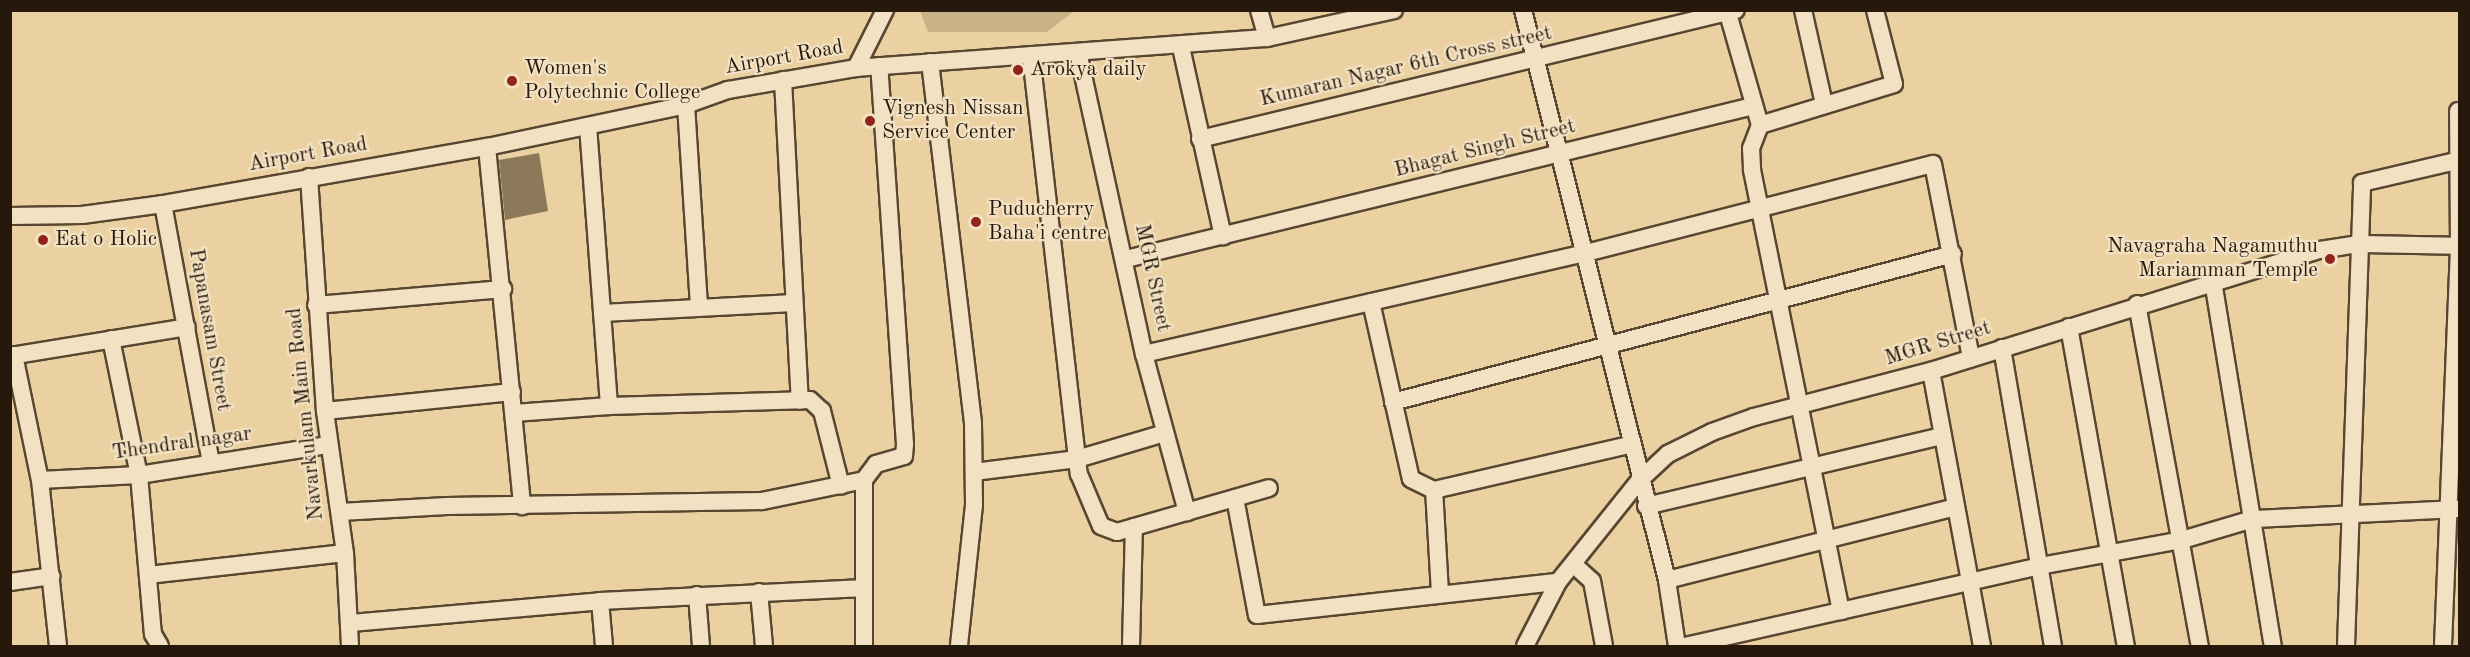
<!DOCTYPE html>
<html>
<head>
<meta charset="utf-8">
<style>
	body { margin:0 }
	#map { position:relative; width:2470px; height:657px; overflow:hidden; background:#ebd1a1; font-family:"Old Standard TT",serif }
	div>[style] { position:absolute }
	.green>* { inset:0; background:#cab288 }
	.building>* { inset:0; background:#8c7959 }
	.roads { filter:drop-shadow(2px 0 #574731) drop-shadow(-2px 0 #574731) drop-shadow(0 2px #574731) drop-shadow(0 -2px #574731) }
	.minor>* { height:16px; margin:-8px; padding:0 8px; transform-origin:8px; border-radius:8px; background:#f2e1c2 }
	.dots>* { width:16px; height:16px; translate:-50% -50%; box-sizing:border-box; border:3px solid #f2e1c2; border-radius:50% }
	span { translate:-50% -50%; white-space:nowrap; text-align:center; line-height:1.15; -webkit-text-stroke:4.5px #f2e1c2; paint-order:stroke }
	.street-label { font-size:21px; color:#26190c }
	.poi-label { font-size:21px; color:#26190c }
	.left { translate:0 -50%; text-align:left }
	.right { translate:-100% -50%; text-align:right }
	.frame { position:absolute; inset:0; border:12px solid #26190c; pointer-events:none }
</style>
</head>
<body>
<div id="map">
	<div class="green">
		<div style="clip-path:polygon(1074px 11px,1047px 32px,928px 32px,920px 11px)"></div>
	</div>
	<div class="building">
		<div style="clip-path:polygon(539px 153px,548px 211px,505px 220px,499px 160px)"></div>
	</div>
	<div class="roads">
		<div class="minor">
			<div style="left:1259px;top:10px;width:29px;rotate:74deg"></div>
			<div style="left:1523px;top:10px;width:588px;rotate:75.82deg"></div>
			<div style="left:1667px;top:580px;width:67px;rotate:81.4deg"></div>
			<div style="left:1727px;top:10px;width:120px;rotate:74deg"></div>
			<div style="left:1760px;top:125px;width:140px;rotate:-17deg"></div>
			<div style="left:1894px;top:84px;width:76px;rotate:-104.4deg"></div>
			<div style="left:1803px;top:10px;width:96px;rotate:77.4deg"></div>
			<div style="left:1181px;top:47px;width:194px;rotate:77.5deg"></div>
			<div style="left:1078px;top:52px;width:309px;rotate:77.7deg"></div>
			<div style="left:1144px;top:354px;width:164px;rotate:74.8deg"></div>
			<div style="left:1031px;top:55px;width:422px;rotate:83.5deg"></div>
			<div style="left:1079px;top:474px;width:56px;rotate:67.1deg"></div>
			<div style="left:1101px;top:526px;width:17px;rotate:21deg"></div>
			<div style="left:1117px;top:532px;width:158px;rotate:-16.1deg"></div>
			<div style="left:930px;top:62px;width:364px;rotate:83.2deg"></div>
			<div style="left:973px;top:423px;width:82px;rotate:89.3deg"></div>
			<div style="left:974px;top:505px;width:142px;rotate:96.1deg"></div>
			<div style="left:856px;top:68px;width:65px;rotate:-63.4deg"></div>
			<div style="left:783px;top:80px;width:321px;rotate:87deg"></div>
			<div style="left:686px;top:105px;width:203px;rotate:86.3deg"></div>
			<div style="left:1760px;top:125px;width:25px;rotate:111deg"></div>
			<div style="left:1751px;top:148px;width:22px;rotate:87deg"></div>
			<div style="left:1752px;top:170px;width:450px;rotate:78.6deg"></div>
			<div style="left:588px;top:126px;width:281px;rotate:85.7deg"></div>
			<div style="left:609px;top:406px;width:201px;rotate:-1.7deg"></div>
			<div style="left:810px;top:400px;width:16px;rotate:43deg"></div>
			<div style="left:822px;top:411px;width:77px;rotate:75.8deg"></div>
			<div style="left:1200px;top:139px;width:551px;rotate:-13.53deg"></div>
			<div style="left:487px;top:147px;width:361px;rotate:84.4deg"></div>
			<div style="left:309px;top:177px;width:235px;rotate:86.1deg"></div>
			<div style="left:325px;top:411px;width:143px;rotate:82deg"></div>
			<div style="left:345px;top:553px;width:93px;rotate:86.9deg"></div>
			<div style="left:163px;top:204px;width:263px;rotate:79.5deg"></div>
			<div style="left:10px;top:216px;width:72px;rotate:-0.8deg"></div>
			<div style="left:82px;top:215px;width:82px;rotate:-7.7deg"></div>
			<div style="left:163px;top:204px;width:329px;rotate:-10deg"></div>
			<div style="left:487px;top:147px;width:203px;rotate:-11.9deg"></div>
			<div style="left:686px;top:105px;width:45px;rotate:-19.7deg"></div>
			<div style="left:728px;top:90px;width:130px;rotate:-9.8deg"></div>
			<div style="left:856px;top:68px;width:412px;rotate:-4.2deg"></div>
			<div style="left:1267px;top:38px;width:130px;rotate:-12.4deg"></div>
			<div style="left:1126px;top:259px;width:645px;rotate:-13.71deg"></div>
			<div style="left:2213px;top:281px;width:370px;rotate:80.7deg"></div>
			<div style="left:1371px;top:302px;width:181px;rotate:77.3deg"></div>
			<div style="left:1411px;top:479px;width:25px;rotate:26deg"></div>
			<div style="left:2137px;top:304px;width:348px;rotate:79.6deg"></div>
			<div style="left:316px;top:305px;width:188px;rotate:-4.9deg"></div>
			<div style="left:602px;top:313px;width:192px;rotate:-3deg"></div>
			<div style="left:2069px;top:327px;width:324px;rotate:79.9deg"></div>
			<div style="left:111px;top:339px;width:139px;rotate:78.4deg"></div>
			<div style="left:139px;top:475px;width:160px;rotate:85deg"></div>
			<div style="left:153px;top:634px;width:14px;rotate:60deg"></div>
			<div style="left:2002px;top:348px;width:302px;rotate:80.3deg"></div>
			<div style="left:1144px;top:354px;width:449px;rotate:-12.9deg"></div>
			<div style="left:1582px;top:254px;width:362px;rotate:-14.4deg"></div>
			<div style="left:1933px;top:164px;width:198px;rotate:78.9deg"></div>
			<div style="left:14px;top:355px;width:128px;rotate:78.3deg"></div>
			<div style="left:40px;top:480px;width:167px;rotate:83.8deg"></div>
			<div style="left:10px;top:356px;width:179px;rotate:-9.3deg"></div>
			<div style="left:1931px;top:371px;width:280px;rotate:79.5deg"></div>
			<div style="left:1393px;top:402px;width:579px;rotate:-14.8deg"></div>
			<div style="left:325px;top:411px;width:188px;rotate:-5.8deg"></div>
			<div style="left:514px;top:413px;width:95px;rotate:-4.2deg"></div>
			<div style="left:974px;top:472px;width:104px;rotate:-7.2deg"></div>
			<div style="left:1077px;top:459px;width:92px;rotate:-16.5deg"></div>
			<div style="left:40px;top:480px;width:99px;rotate:-2.9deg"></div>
			<div style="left:139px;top:475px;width:192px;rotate:-9deg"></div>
			<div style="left:1235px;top:498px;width:119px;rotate:79.4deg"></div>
			<div style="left:1257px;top:615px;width:303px;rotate:-6.3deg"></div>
			<div style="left:1646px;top:506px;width:305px;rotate:-13.3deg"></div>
			<div style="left:340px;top:512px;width:107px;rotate:-3.2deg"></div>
			<div style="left:447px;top:506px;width:315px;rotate:-0.9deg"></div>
			<div style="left:762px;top:501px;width:104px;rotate:-11.6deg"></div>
			<div style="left:1573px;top:564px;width:25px;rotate:42deg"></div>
			<div style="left:1592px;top:581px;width:66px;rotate:79.5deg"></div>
			<div style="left:148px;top:575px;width:198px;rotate:-6.4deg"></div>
			<div style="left:1667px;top:580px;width:298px;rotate:-14.2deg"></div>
			<div style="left:10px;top:582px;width:42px;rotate:-8.1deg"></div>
			<div style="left:759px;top:592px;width:54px;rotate:84.7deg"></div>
			<div style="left:1440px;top:593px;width:103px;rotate:-93.3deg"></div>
			<div style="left:1434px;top:490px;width:200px;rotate:-13deg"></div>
			<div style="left:697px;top:595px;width:51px;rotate:85.5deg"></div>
			<div style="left:600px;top:601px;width:45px;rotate:84.9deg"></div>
			<div style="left:351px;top:623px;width:250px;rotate:-5deg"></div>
			<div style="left:600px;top:601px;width:264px;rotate:-2.8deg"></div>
			<div style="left:864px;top:646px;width:166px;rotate:-90deg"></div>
			<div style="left:864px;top:480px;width:20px;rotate:-53deg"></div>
			<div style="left:876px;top:464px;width:29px;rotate:-16deg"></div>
			<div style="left:904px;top:456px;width:12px;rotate:-85deg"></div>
			<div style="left:905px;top:444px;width:379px;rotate:-93.9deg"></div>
			<div style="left:1131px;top:646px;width:119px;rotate:-88.6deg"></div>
			<div style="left:1525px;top:646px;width:72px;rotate:-62.7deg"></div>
			<div style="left:1558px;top:582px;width:129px;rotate:-51.3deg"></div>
			<div style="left:1639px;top:481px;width:40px;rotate:-43deg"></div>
			<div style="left:1668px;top:454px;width:49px;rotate:-26.6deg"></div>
			<div style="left:1712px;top:432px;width:45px;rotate:-19.7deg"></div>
			<div style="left:1754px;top:417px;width:183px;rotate:-14.6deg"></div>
			<div style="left:1931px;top:371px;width:407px;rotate:-17.3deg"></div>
			<div style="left:2320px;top:250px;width:38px;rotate:-9deg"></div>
			<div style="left:2358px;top:244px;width:102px;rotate:1.1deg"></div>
			<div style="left:1685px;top:646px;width:364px;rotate:-12.7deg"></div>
			<div style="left:2040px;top:566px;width:144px;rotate:-10.4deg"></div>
			<div style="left:2182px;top:540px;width:74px;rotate:-16.5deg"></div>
			<div style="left:2253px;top:519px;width:207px;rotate:-2.8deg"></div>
			<div style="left:2346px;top:646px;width:463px;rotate:-88deg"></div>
			<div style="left:2362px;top:183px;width:101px;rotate:-13.2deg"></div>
			<div style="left:2443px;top:646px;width:400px;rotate:-87.7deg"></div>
			<div style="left:2459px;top:246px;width:135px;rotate:-90.4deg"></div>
		</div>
	</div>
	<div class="dots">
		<div style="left:1018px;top:70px;background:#8f2418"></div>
		<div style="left:512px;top:81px;background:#8f2418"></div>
		<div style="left:870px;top:121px;background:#8f2418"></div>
		<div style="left:976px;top:222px;background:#8f2418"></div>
		<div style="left:43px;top:240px;background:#8f2418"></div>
		<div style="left:2330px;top:259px;background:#8f2418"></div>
	</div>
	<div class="street-label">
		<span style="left:784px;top:58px;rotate:-10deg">Airport Road</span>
		<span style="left:1406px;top:67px;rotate:-13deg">Kumaran Nagar 6th Cross street</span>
		<span style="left:1485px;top:149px;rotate:-14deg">Bhagat Singh Street</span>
		<span style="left:308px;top:155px;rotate:-10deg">Airport Road</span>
		<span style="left:1152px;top:278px;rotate:78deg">MGR Street</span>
		<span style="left:209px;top:330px;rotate:80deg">Papanasam Street</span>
		<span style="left:1938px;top:344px;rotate:-17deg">MGR Street</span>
		<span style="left:306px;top:414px;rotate:-96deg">Navarkulam Main Road</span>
		<span style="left:182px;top:444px;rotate:-8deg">Thendral nagar</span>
	</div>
	<div class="poi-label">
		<span class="left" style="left:524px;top:81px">Women's<br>Polytechnic College</span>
		<span class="left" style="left:1030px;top:70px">Arokya daily</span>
		<span class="left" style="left:882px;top:121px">Vignesh Nissan<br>Service Center</span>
		<span class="left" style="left:988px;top:222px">Puducherry<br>Baha'i centre</span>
		<span class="left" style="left:55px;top:240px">Eat o Holic</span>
		<span class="right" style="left:2318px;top:259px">Navagraha Nagamuthu<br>Mariamman Temple</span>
	</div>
	<div class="frame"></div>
</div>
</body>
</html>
